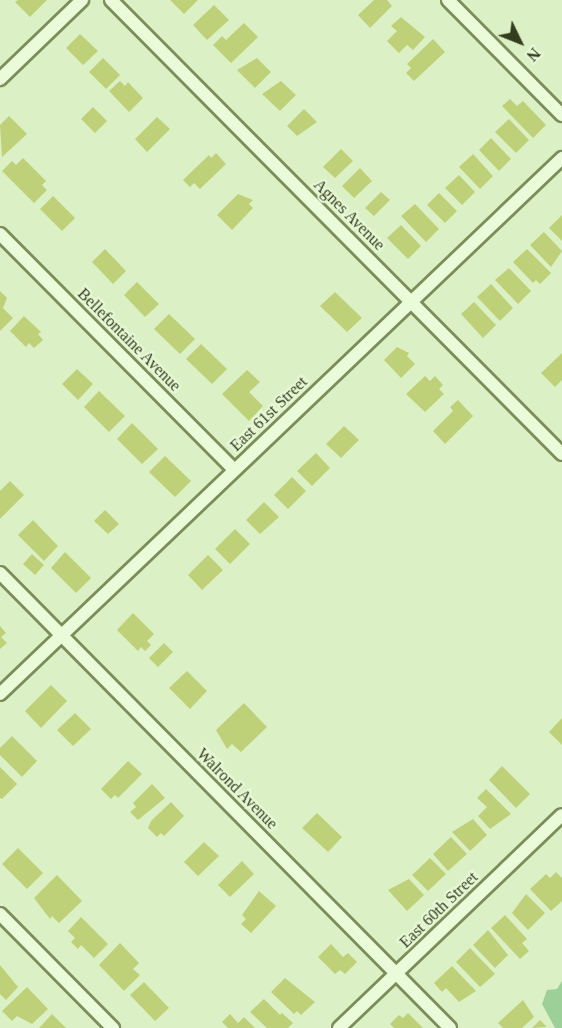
<!DOCTYPE html>
<html>
<head>
<meta charset="utf-8">
<style>
	body { margin:0 }
	#map { position:relative; width:562px; height:1028px; overflow:hidden; background:#dbf1c5; font-family:Georgia,serif }
	div>[style] { position:absolute }
	.green>* { inset:0; background:#9dd098 }
	.building>* { inset:0; background:#bfd178 }
	.roads { filter:drop-shadow(2px 0 #7c8d59) drop-shadow(-2px 0 #7c8d59) drop-shadow(0 2px #7c8d59) drop-shadow(0 -2px #7c8d59) }
	.street>* { height:12px; margin:-6px; padding:0 6px; transform-origin:6px; border-radius:6px; background:#eafbd9 }
	span { translate:-50% -50%; white-space:nowrap; text-align:center; line-height:1.15; -webkit-text-stroke:4.5px #e6f8d5; paint-order:stroke }
	.street-label { font-size:16px; color:#343d1e }
	.north { position:absolute; left:490px; top:12px; width:60px; height:60px; -webkit-text-stroke:4px #e6f8d5; paint-order:stroke; rotate:133deg; font-size:16px; font-weight:700; line-height:24px; text-align:center; color:#343d1e }
	.north::after { content:''; display:block; margin:auto; width:21px; height:27px; background:#343d1e; clip-path:polygon(50% 0,100% 100%,50% 72%,0 100%) }
</style>
</head>
<body>
<div id="map">
	<div class="green">
		<div style="clip-path:polygon(562px 981px,562px 1028px,555px 1028px,542px 1004px,547px 990px,557px 989px)"></div>
	</div>
	<div class="building">
		<div style="clip-path:polygon(18px 0,47px 0,30px 17px,15px 2px)"></div>
		<div style="clip-path:polygon(170px 0,198px 0,184px 14px)"></div>
		<div style="clip-path:polygon(374px 0,387px 0,392px 6px,370px 28px,358px 15px)"></div>
		<div style="clip-path:polygon(214px 5px,229px 20px,207px 40px,193px 25px)"></div>
		<div style="clip-path:polygon(401px 17px,425px 37px,413px 50px,407px 45px,399px 53px,387px 41px,397px 31px,391px 26px)"></div>
		<div style="clip-path:polygon(244px 23px,258px 37px,231px 63px,213px 45px,222px 36px,226px 40px)"></div>
		<div style="clip-path:polygon(80px 34px,98px 51px,83px 65px,66px 48px)"></div>
		<div style="clip-path:polygon(433px 39px,445px 52px,414px 81px,406px 73px,411px 68px,407px 64px)"></div>
		<div style="clip-path:polygon(103px 58px,120px 75px,106px 89px,89px 72px)"></div>
		<div style="clip-path:polygon(257px 58px,271px 72px,255px 88px,237px 70px)"></div>
		<div style="clip-path:polygon(120px 81px,125px 86px,128px 82px,143px 98px,129px 112px,109px 91px)"></div>
		<div style="clip-path:polygon(281px 81px,296px 95px,280px 111px,262px 94px)"></div>
		<div style="clip-path:polygon(510px 99px,517px 106px,523px 101px,546px 125px,533px 138px,502px 106px)"></div>
		<div style="clip-path:polygon(93px 107px,107px 121px,95px 133px,81px 119px)"></div>
		<div style="clip-path:polygon(304px 109px,317px 122px,297px 136px,287px 126px)"></div>
		<div style="clip-path:polygon(9px 116px,27px 134px,2px 157px,0 125px)"></div>
		<div style="clip-path:polygon(157px 117px,170px 129px,147px 152px,135px 139px)"></div>
		<div style="clip-path:polygon(509px 119px,529px 140px,516px 153px,495px 132px)"></div>
		<div style="clip-path:polygon(491px 138px,511px 159px,499px 171px,479px 150px)"></div>
		<div style="clip-path:polygon(341px 149px,353px 161px,335px 178px,323px 167px)"></div>
		<div style="clip-path:polygon(216px 153px,226px 164px,200px 189px,194px 183px,190px 187px,183px 180px,209px 155px,211px 158px)"></div>
		<div style="clip-path:polygon(473px 154px,493px 176px,480px 189px,459px 167px)"></div>
		<div style="clip-path:polygon(23px 158px,46px 181px,42px 185px,47px 190px,34px 203px,2px 171px,12px 161px,16px 165px)"></div>
		<div style="clip-path:polygon(360px 168px,372px 181px,354px 198px,342px 186px)"></div>
		<div style="clip-path:polygon(459px 175px,475px 192px,462px 205px,445px 188px)"></div>
		<div style="clip-path:polygon(381px 192px,390px 200px,374px 216px,365px 208px)"></div>
		<div style="clip-path:polygon(439px 193px,457px 211px,445px 223px,427px 205px)"></div>
		<div style="clip-path:polygon(238px 194px,253px 200px,249px 204px,253px 208px,232px 230px,217px 215px)"></div>
		<div style="clip-path:polygon(53px 196px,75px 218px,62px 231px,40px 209px)"></div>
		<div style="clip-path:polygon(415px 204px,439px 229px,426px 242px,401px 216px)"></div>
		<div style="clip-path:polygon(562px 215px,562px 241px,549px 228px)"></div>
		<div style="clip-path:polygon(401px 225px,421px 246px,408px 259px,387px 238px)"></div>
		<div style="clip-path:polygon(544px 232px,562px 251px,551px 267px,530px 245px)"></div>
		<div style="clip-path:polygon(105px 249px,126px 271px,113px 284px,92px 262px)"></div>
		<div style="clip-path:polygon(527px 249px,551px 273px,540px 284px,536px 280px,533px 283px,513px 262px)"></div>
		<div style="clip-path:polygon(509px 268px,531px 291px,518px 304px,495px 280px)"></div>
		<div style="clip-path:polygon(137px 282px,159px 304px,145px 317px,124px 295px)"></div>
		<div style="clip-path:polygon(491px 284px,513px 308px,500px 321px,477px 297px)"></div>
		<div style="clip-path:polygon(0 291px,7px 298px,3px 308px,13px 318px,0 331px)"></div>
		<div style="clip-path:polygon(335px 292px,362px 318px,347px 332px,320px 306px)"></div>
		<div style="clip-path:polygon(474px 302px,496px 325px,483px 338px,461px 314px)"></div>
		<div style="clip-path:polygon(169px 314px,195px 339px,180px 354px,154px 329px)"></div>
		<div style="clip-path:polygon(24px 316px,41px 332px,38px 334px,43px 340px,34px 348px,29px 343px,26px 347px,10px 331px)"></div>
		<div style="clip-path:polygon(201px 344px,227px 369px,212px 384px,186px 359px)"></div>
		<div style="clip-path:polygon(397px 347px,409px 353px,407px 356px,415px 364px,401px 378px,384px 360px)"></div>
		<div style="clip-path:polygon(562px 353px,562px 380px,555px 387px,541px 373px)"></div>
		<div style="clip-path:polygon(77px 369px,93px 384px,78px 400px,62px 384px)"></div>
		<div style="clip-path:polygon(247px 370px,260px 382px,249px 392px,263px 406px,249px 421px,222px 394px)"></div>
		<div style="clip-path:polygon(425px 376px,430px 381px,435px 376px,443px 385px,439px 389px,444px 394px,425px 412px,406px 394px)"></div>
		<div style="clip-path:polygon(99px 391px,125px 416px,109px 432px,84px 407px)"></div>
		<div style="clip-path:polygon(458px 400px,473px 416px,445px 444px,433px 431px,453px 411px,450px 407px)"></div>
		<div style="clip-path:polygon(132px 423px,158px 449px,142px 464px,117px 439px)"></div>
		<div style="clip-path:polygon(344px 426px,359px 440px,341px 458px,326px 444px)"></div>
		<div style="clip-path:polygon(316px 453px,330px 468px,312px 486px,297px 471px)"></div>
		<div style="clip-path:polygon(165px 456px,191px 481px,175px 497px,149px 472px)"></div>
		<div style="clip-path:polygon(292px 477px,306px 491px,288px 509px,274px 495px)"></div>
		<div style="clip-path:polygon(10px 481px,24px 495px,0 519px,0 491px)"></div>
		<div style="clip-path:polygon(264px 502px,279px 517px,260px 534px,246px 520px)"></div>
		<div style="clip-path:polygon(105px 510px,119px 524px,108px 534px,94px 521px)"></div>
		<div style="clip-path:polygon(33px 520px,58px 546px,44px 561px,18px 535px)"></div>
		<div style="clip-path:polygon(235px 529px,250px 544px,230px 564px,215px 549px)"></div>
		<div style="clip-path:polygon(65px 552px,91px 578px,76px 593px,51px 568px)"></div>
		<div style="clip-path:polygon(32px 554px,44px 565px,35px 575px,23px 564px)"></div>
		<div style="clip-path:polygon(208px 555px,223px 570px,202px 590px,188px 575px)"></div>
		<div style="clip-path:polygon(133px 613px,154px 634px,147px 641px,151px 645px,145px 651px,141px 647px,138px 651px,117px 630px)"></div>
		<div style="clip-path:polygon(0 626px,6px 633px,1px 637px,7px 643px,0 649px)"></div>
		<div style="clip-path:polygon(164px 643px,173px 652px,158px 667px,149px 658px)"></div>
		<div style="clip-path:polygon(187px 671px,207px 691px,190px 709px,169px 688px)"></div>
		<div style="clip-path:polygon(51px 685px,67px 701px,41px 728px,25px 711px)"></div>
		<div style="clip-path:polygon(244px 703px,267px 727px,241px 752px,232px 744px,227px 749px,216px 730px)"></div>
		<div style="clip-path:polygon(75px 713px,91px 729px,73px 746px,57px 730px)"></div>
		<div style="clip-path:polygon(562px 718px,562px 745px,549px 732px)"></div>
		<div style="clip-path:polygon(12px 736px,37px 761px,22px 777px,0 755px,0 748px)"></div>
		<div style="clip-path:polygon(128px 761px,142px 774px,118px 798px,115px 795px,111px 799px,101px 789px)"></div>
		<div style="clip-path:polygon(502px 766px,530px 794px,516px 808px,489px 780px)"></div>
		<div style="clip-path:polygon(0 767px,17px 784px,2px 799px,0 798px)"></div>
		<div style="clip-path:polygon(152px 784px,165px 798px,138px 820px,130px 812px,136px 807px,133px 803px)"></div>
		<div style="clip-path:polygon(486px 789px,511px 814px,490px 829px,478px 816px,487px 807px,477px 798px)"></div>
		<div style="clip-path:polygon(171px 802px,184px 816px,164px 836px,161px 833px,157px 837px,148px 828px,151px 821px)"></div>
		<div style="clip-path:polygon(317px 813px,342px 837px,328px 852px,302px 828px)"></div>
		<div style="clip-path:polygon(473px 819px,487px 835px,470px 851px,452px 832px)"></div>
		<div style="clip-path:polygon(451px 837px,467px 854px,448px 871px,433px 854px)"></div>
		<div style="clip-path:polygon(204px 842px,219px 856px,198px 876px,184px 862px)"></div>
		<div style="clip-path:polygon(18px 848px,43px 873px,27px 889px,2px 864px)"></div>
		<div style="clip-path:polygon(430px 858px,446px 874px,428px 891px,412px 875px)"></div>
		<div style="clip-path:polygon(242px 861px,254px 874px,230px 897px,218px 885px)"></div>
		<div style="clip-path:polygon(556px 872px,562px 878px,562px 901px,551px 911px,530px 889px,546px 874px,550px 878px)"></div>
		<div style="clip-path:polygon(57px 875px,82px 901px,59px 923px,52px 916px,50px 919px,34px 898px)"></div>
		<div style="clip-path:polygon(409px 879px,424px 895px,407px 911px,388px 890px)"></div>
		<div style="clip-path:polygon(259px 891px,276px 906px,251px 933px,241px 924px,246px 919px,242px 915px)"></div>
		<div style="clip-path:polygon(526px 894px,545px 913px,528px 930px,512px 913px)"></div>
		<div style="clip-path:polygon(505px 915px,527px 939px,522px 943px,529px 951px,520px 959px,491px 928px)"></div>
		<div style="clip-path:polygon(81px 917px,108px 944px,94px 958px,81px 945px,78px 949px,71px 942px,75px 938px,68px 931px)"></div>
		<div style="clip-path:polygon(488px 930px,508px 955px,495px 968px,473px 945px)"></div>
		<div style="clip-path:polygon(120px 943px,139px 963px,133px 969px,140px 975px,124px 991px,99px 965px)"></div>
		<div style="clip-path:polygon(331px 944px,343px 957px,348px 953px,357px 962px,345px 974px,340px 970px,335px 974px,318px 957px)"></div>
		<div style="clip-path:polygon(470px 948px,495px 974px,480px 987px,456px 962px)"></div>
		<div style="clip-path:polygon(0 965px,18px 987px,6px 1000px,0 994px)"></div>
		<div style="clip-path:polygon(452px 966px,476px 991px,459px 1002px,446px 988px,442px 992px,434px 983px)"></div>
		<div style="clip-path:polygon(285px 978px,315px 1002px,301px 1015px,297px 1011px,294px 1014px,271px 992px)"></div>
		<div style="clip-path:polygon(144px 982px,169px 1008px,155px 1021px,130px 995px)"></div>
		<div style="clip-path:polygon(27px 987px,48px 1009px,32px 1024px,17px 1016px,12px 1021px,2px 1011px)"></div>
		<div style="clip-path:polygon(264px 999px,280px 1015px,282px 1013px,293px 1023px,288px 1028px,267px 1028px,250px 1012px)"></div>
		<div style="clip-path:polygon(523px 1000px,534px 1017px,522px 1028px,503px 1028px,498px 1023px)"></div>
		<div style="clip-path:polygon(408px 1013px,423px 1028px,394px 1028px,390px 1024px,399px 1015px,403px 1018px)"></div>
		<div style="clip-path:polygon(52px 1014px,66px 1028px,39px 1028px)"></div>
		<div style="clip-path:polygon(230px 1014px,238px 1023px,244px 1017px,255px 1028px,228px 1028px,222px 1022px)"></div>
		<div style="clip-path:polygon(540px 1020px,547px 1027px,532px 1028px)"></div>
	</div>
	<div class="roads">
		<div class="street">
			<div style="left:111px;top:0;width:640px;rotate:45.19deg"></div>
			<div style="left:448px;top:0;width:162px;rotate:45.3deg"></div>
			<div style="left:0;top:79px;width:114px;rotate:-43.9deg"></div>
			<div style="left:0;top:234px;width:332px;rotate:45.2deg"></div>
			<div style="left:0;top:573px;width:640px;rotate:45.32deg"></div>
			<div style="left:0;top:694px;width:777px;rotate:-43.64deg"></div>
			<div style="left:0;top:914px;width:161px;rotate:45.3deg"></div>
			<div style="left:339px;top:1028px;width:308px;rotate:-43.7deg"></div>
		</div>
	</div>
	<div class="street-label">
		<span style="left:349px;top:215px;rotate:45deg">Agnes Avenue</span>
		<span style="left:129px;top:340px;rotate:45deg">Bellefontaine Avenue</span>
		<span style="left:269px;top:414px;rotate:-44deg">East 61st Street</span>
		<span style="left:237px;top:789px;rotate:45deg">Walrond Avenue</span>
		<span style="left:439px;top:910px;rotate:-44deg">East 60th Street</span>
	</div>
	<div class="north">N</div>
</div>
</body>
</html>
